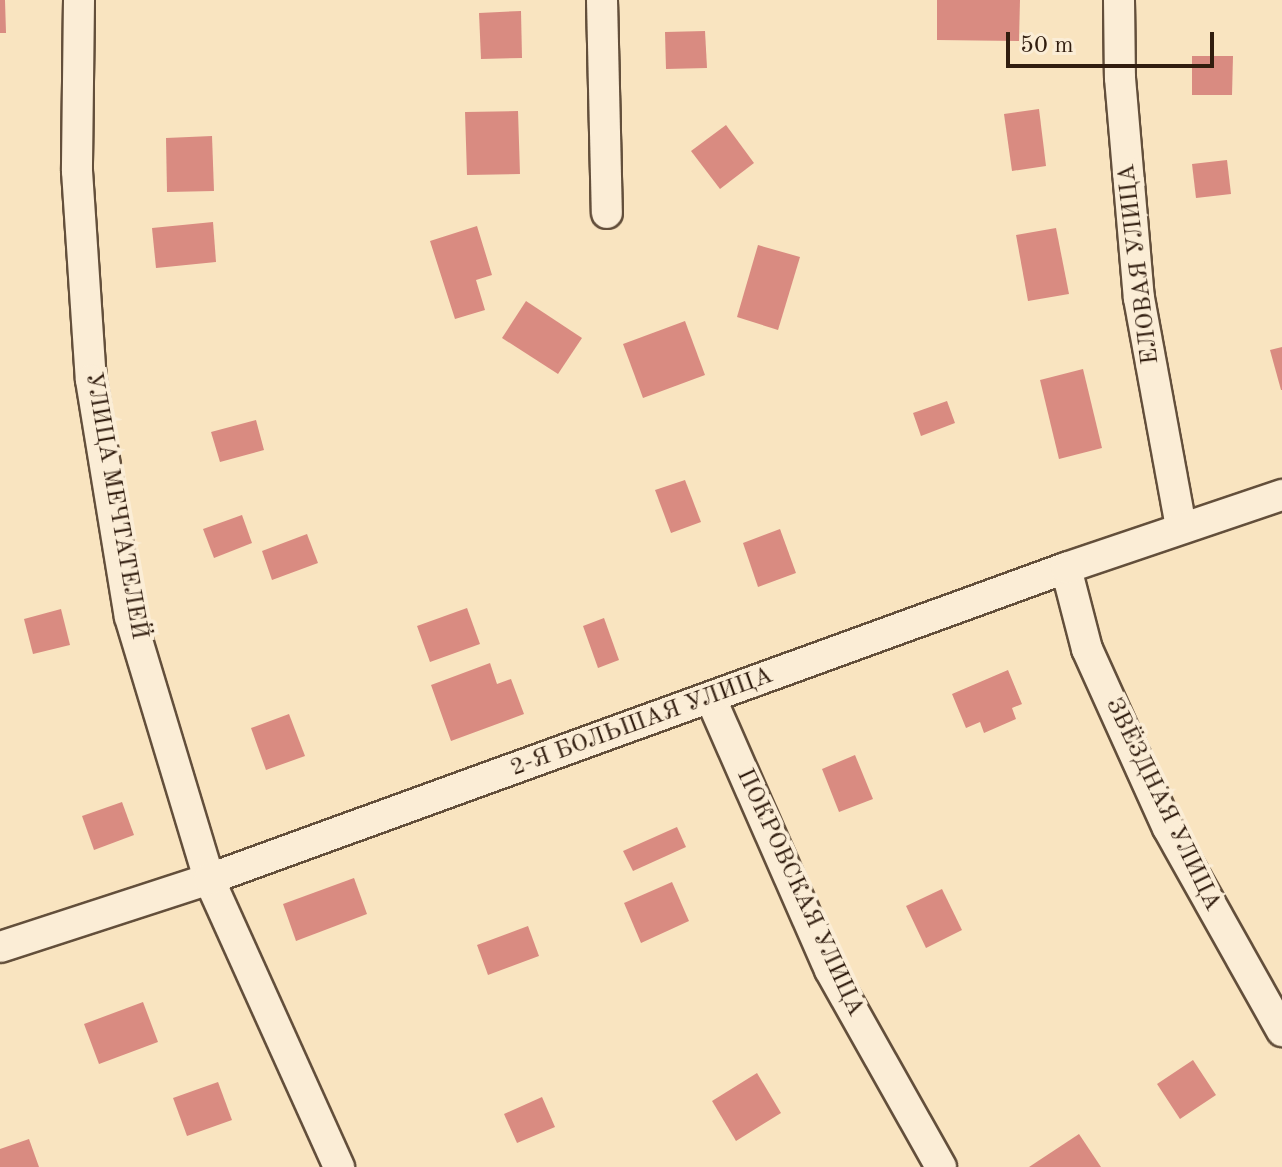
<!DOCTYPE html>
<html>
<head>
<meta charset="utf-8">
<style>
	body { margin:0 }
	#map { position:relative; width:1282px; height:1167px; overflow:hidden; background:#f9e4c0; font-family:"Old Standard TT",serif }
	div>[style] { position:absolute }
	.building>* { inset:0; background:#d98b81 }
	.roads { filter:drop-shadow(2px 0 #634f3b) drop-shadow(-2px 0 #634f3b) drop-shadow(0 2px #634f3b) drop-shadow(0 -2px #634f3b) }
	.minor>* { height:30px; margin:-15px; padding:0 15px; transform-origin:15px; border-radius:15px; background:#fbedd6 }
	span { translate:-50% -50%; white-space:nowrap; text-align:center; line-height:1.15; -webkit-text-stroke:8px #fbedd6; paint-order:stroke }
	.street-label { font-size:24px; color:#311d0f }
	.scale { position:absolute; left:1006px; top:32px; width:208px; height:36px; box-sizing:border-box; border:4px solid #311d0f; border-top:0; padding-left:10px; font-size:24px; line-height:28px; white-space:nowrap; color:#311d0f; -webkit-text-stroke:6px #fbedd6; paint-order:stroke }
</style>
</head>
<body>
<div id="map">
	<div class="building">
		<div style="clip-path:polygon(0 0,5px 0,6px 33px,0 33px)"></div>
		<div style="clip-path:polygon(937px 0,1020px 0,1019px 41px,937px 40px)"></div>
		<div style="clip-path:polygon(521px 11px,522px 58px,481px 59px,479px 13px)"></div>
		<div style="clip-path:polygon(705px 31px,707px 68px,666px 69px,665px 32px)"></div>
		<div style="clip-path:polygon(1192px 56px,1233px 56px,1232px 95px,1192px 95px)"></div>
		<div style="clip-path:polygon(1039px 109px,1046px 166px,1012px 171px,1004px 114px)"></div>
		<div style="clip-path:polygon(518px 111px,520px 174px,467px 175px,465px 112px)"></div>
		<div style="clip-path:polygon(726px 125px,754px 163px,720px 189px,691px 151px)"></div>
		<div style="clip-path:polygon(212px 136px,214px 191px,167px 192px,166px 138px)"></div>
		<div style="clip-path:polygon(1227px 160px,1231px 194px,1196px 198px,1192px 164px)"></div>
		<div style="clip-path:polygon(213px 222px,216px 262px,156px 268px,152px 228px)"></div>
		<div style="clip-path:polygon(477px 226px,492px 275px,476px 280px,485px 310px,455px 319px,430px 241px)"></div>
		<div style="clip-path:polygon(1056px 228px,1069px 294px,1028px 301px,1016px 235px)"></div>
		<div style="clip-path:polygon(758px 245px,800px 257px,778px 330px,737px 317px)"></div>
		<div style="clip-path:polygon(526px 301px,582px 338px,558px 374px,502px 338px)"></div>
		<div style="clip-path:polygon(685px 321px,705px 375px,643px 398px,623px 344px)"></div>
		<div style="clip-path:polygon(1282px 347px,1282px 390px,1281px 390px,1270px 350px)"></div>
		<div style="clip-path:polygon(1083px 369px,1102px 448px,1059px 459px,1040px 380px)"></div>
		<div style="clip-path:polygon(947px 401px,955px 423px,921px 436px,913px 413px)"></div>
		<div style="clip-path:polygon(256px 420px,264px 450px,220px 462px,211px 432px)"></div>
		<div style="clip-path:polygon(685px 480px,701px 522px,671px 533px,655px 490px)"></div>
		<div style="clip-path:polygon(242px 515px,252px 543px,214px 558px,203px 529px)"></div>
		<div style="clip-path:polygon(780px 529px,796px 573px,758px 587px,743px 543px)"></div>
		<div style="clip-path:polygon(307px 534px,318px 563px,272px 580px,262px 551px)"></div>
		<div style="clip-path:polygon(467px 608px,480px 644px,430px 662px,417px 626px)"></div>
		<div style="clip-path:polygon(61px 609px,70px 645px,33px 654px,24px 619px)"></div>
		<div style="clip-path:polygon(604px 618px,619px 660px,598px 668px,583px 626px)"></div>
		<div style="clip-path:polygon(490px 663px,497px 684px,511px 679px,524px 714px,451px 741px,431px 685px)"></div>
		<div style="clip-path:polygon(1008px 670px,1022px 704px,1012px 708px,1016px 719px,984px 733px,980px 722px,966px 728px,952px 694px)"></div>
		<div style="clip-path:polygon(289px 714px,305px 756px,266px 770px,251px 728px)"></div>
		<div style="clip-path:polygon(855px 755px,873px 799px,839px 812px,822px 769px)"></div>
		<div style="clip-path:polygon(122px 802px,134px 835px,94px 850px,82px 816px)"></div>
		<div style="clip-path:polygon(677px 827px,686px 847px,633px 871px,623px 851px)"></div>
		<div style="clip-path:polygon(354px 878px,367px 914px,296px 941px,283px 904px)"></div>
		<div style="clip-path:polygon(672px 882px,689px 921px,641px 943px,624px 903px)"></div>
		<div style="clip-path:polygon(942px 889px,962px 930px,926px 948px,906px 906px)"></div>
		<div style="clip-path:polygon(528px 926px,539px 956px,488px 975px,477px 945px)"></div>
		<div style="clip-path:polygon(143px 1002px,158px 1042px,99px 1064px,84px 1024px)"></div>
		<div style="clip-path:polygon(1193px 1060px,1216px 1095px,1180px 1119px,1157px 1084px)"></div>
		<div style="clip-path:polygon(757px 1073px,781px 1113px,736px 1141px,712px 1101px)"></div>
		<div style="clip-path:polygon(218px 1082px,232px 1120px,187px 1136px,173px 1098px)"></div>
		<div style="clip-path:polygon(542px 1097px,555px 1127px,517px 1143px,504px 1114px)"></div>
		<div style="clip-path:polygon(1079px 1134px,1101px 1167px,1029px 1167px)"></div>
		<div style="clip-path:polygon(29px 1139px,39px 1167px,0 1167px,0 1149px)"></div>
	</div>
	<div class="roads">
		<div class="minor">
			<div style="left:79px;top:0;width:171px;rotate:90.7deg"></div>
			<div style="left:77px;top:171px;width:209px;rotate:86.2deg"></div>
			<div style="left:91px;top:380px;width:240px;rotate:80.7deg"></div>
			<div style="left:130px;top:617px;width:274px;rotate:73.2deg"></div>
			<div style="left:209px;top:879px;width:316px;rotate:65.7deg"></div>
			<div style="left:602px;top:0;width:213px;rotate:88.7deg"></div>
			<div style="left:1119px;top:0;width:78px;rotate:89.3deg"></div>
			<div style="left:1120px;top:78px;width:221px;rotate:85.1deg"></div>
			<div style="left:1139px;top:298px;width:233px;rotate:79.6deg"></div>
			<div style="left:1066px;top:568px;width:84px;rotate:75.5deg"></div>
			<div style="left:1087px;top:649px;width:196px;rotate:65.7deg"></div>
			<div style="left:1168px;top:828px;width:233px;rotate:60.7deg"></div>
			<div style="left:711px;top:699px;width:296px;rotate:66.3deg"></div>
			<div style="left:830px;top:970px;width:226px;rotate:60.6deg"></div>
			<div style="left:0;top:947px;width:220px;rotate:-18deg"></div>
			<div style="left:209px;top:879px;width:912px;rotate:-19.95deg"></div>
			<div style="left:1066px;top:568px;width:228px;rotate:-18.7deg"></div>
		</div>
	</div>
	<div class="street-label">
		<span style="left:1140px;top:264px;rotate:-97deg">ЕЛОВАЯ УЛИЦА</span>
		<span style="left:115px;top:506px;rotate:80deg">УЛИЦА МЕЧТАТЕЛЕЙ</span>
		<span style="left:642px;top:723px;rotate:-20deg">2-Я БОЛЬШАЯ УЛИЦА</span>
		<span style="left:1162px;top:805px;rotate:64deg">ЗВЁЗДНАЯ УЛИЦА</span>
		<span style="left:799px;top:893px;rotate:65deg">ПОКРОВСКАЯ УЛИЦА</span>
	</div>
	<div class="scale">50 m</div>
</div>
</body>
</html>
